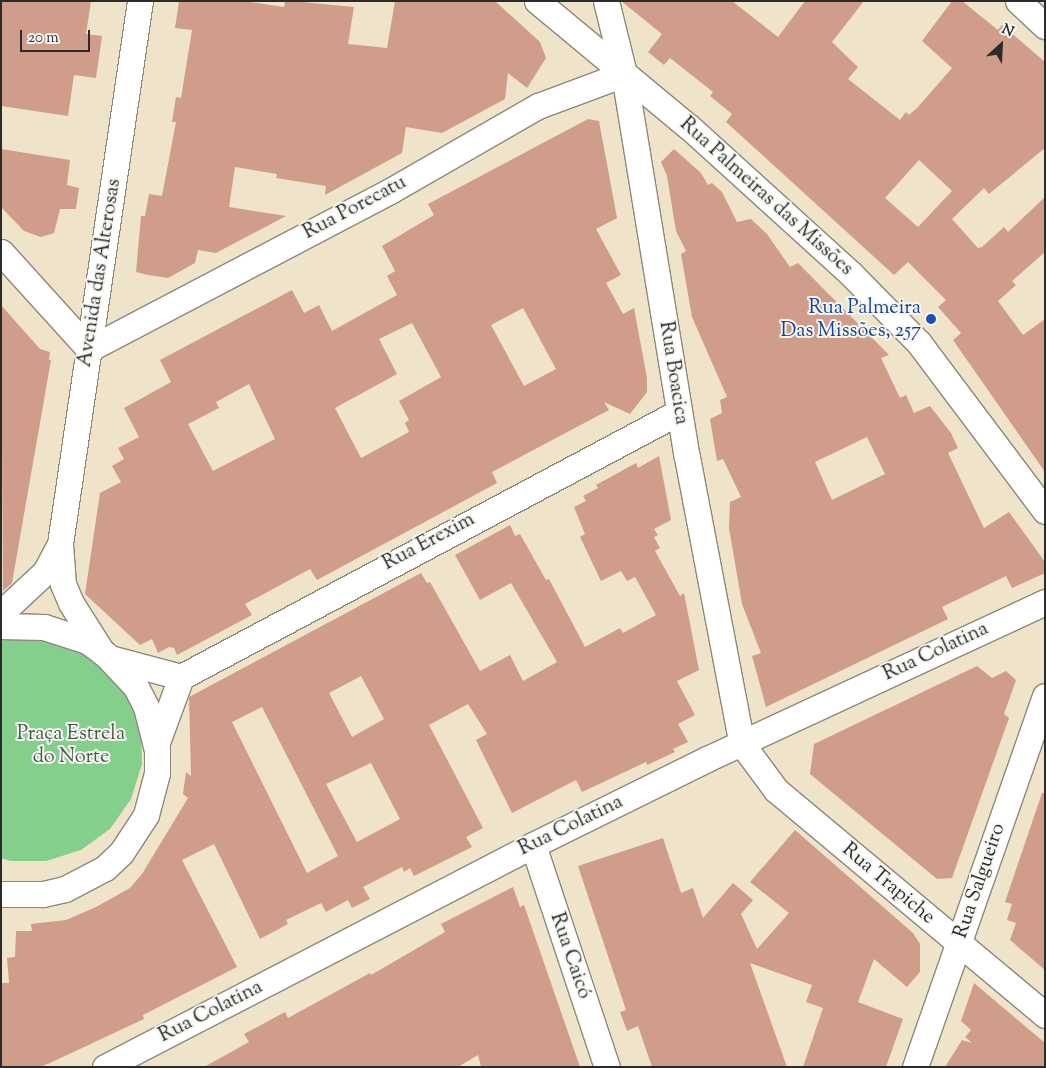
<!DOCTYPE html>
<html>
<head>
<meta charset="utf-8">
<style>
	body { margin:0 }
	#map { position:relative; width:1046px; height:1068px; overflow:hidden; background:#efe4ca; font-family:"Sorts Mill Goudy",serif }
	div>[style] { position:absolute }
	.green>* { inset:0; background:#84cf8c }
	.building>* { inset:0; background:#d09d8a }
	.roads { filter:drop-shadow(1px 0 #8d887a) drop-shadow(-1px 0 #8d887a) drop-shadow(0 1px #8d887a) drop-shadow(0 -1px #8d887a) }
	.minor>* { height:25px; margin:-12.5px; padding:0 12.5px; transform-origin:12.5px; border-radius:12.5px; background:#fff }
	.dots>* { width:14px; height:14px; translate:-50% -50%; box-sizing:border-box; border:2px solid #f6f6f2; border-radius:50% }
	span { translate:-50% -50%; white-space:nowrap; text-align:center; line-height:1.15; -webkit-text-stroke:4px #f6f6f2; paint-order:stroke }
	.street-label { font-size:20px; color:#2b2b2b }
	.transit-label { font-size:20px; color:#164399 }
	.right { translate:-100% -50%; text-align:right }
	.park-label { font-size:20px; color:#465c48 }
	.frame { position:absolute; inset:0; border:2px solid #2b2b2b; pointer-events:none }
	.north { position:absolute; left:976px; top:20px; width:50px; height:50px; -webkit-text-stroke:4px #f6f6f2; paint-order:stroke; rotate:25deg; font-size:14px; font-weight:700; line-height:20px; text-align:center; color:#2b2b2b }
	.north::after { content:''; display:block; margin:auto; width:18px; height:22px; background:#2b2b2b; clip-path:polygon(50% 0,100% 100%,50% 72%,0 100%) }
	.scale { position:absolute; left:20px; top:30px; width:70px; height:22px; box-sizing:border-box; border:2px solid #2b2b2b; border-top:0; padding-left:6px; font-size:15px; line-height:18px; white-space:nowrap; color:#2b2b2b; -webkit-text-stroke:4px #f6f6f2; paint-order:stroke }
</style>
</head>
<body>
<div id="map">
	<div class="green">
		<div style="clip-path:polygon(38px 637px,73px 646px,105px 666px,128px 694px,141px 728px,142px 764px,131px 799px,110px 829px,81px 850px,46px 861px,10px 861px,1px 858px,1px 640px)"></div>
	</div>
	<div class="building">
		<div style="clip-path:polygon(1px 1px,91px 1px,86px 34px,102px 36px,96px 78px,74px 75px,68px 116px,1px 106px)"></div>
		<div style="clip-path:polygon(179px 1px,243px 1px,284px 7px,285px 1px,292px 1px,354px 7px,348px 44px,387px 48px,395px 1px,495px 1px,540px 42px,546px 58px,527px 88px,508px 73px,505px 99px,442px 133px,406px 127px,402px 153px,325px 195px,326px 186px,276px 178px,277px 174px,235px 167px,229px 207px,286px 216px,216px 253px,198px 250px,195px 263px,168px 278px,148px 275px,136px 272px,141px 216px,145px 216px,149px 194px,162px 196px,176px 122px,172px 122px,176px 97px,181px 98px,192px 30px,175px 28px)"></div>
		<div style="clip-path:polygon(evenodd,621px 1px,732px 1px,778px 37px,805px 1px,864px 1px,832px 42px,858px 67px,848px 79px,900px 120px,906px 112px,909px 115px,918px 107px,952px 68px,922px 41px,952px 1px,962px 1px,998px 30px,1002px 25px,1045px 62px,1045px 148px,989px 194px,984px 188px,952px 219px,978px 248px,982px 247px,1004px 227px,1008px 232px,1045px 197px,1045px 252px,1012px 281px,1016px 285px,998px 301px,1023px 335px,1045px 319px,1045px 472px,953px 340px,961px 333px,938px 307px,946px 300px,908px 262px,894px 275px,726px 122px,732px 114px,710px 96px,713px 92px,670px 58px,664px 65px,648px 52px,662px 34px,621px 1px,919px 160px,952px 191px,918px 227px,885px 198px,919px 160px)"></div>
		<div style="clip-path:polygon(evenodd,588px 119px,599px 121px,617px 218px,596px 229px,621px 275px,606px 283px,623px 314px,634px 308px,647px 378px,647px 392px,630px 414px,604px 402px,609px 410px,492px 472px,497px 483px,317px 580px,310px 569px,245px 604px,252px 615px,177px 655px,174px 648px,169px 647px,158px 653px,152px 639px,140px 645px,85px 594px,100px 493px,121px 482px,112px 466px,124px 459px,118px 448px,139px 437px,124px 408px,171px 382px,160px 360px,292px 290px,304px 313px,319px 305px,332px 331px,397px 295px,387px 276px,395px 271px,382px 246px,434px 215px,428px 204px,588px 119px,523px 308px,556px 369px,524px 386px,491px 325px,523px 308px,588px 119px,412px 323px,441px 377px,399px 401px,409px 420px,405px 423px,409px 432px,361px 458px,335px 408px,397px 374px,379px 339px,412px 323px,588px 119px,249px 384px,275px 439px,213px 471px,188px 424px,219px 408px,216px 402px,249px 384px)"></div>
		<div style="clip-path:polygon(1px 149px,70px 160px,67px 185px,79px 188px,76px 209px,60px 209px,54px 233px,41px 237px,24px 231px,1px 207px)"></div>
		<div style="clip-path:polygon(evenodd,674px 149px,701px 173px,708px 185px,712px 183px,722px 192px,737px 222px,751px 219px,767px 234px,790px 267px,798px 263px,889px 355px,881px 358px,900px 398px,906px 395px,914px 413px,930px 406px,951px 433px,958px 448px,948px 453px,984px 528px,1009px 512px,1045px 562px,1045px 573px,1012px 588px,1006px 576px,942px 607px,948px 619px,766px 707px,752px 656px,761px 653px,742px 604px,729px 528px,730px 502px,741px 497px,723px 459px,717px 461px,710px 419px,722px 413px,720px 400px,727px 397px,692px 317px,681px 254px,686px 251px,676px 231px,667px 176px,661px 162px,674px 149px,867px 437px,885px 474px,832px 500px,815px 462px,867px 437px)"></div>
		<div style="clip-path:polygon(1px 305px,40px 349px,50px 352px,49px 360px,51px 360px,12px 583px,3px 591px)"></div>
		<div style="clip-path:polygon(evenodd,659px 456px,671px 520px,654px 529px,658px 535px,654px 537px,660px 548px,655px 551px,680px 596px,684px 593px,699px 670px,677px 681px,695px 715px,678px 724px,688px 742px,673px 749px,675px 752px,647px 765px,646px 762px,582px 792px,576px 780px,512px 813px,476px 740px,487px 734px,468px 704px,429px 725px,483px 828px,466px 837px,472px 847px,414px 876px,410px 868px,404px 872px,402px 867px,363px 887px,370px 899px,352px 908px,348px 900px,326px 912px,321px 903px,286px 920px,288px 924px,260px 939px,214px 844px,182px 860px,237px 967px,143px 1015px,144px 1019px,50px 1063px,40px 1067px,2px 1067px,1px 983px,9px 983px,7px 958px,15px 957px,16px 931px,32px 931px,31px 924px,66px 920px,96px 907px,130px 888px,142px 874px,188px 798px,183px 794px,186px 772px,191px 776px,189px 697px,421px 573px,427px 583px,430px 582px,480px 671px,510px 655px,523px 681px,557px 662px,511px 583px,480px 600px,455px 555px,510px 525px,515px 536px,520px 534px,546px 580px,549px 579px,585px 647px,620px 628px,623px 633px,656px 615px,635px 577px,627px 581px,621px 571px,601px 581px,580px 537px,585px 534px,574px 507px,586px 501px,583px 496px,598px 488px,596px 485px,636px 463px,638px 468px,659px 456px,361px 676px,384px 719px,352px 737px,329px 693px,361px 676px,659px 456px,262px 707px,338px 856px,307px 873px,232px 722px,262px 707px,659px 456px,371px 763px,400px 819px,357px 842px,326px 784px,371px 763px)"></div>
		<div style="clip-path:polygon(977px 666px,992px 678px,1006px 671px,1016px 680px,1004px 714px,1009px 718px,952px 878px,937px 879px,810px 774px,814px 744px)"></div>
		<div style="clip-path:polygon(1042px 793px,1045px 793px,1045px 970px,1010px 940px,1016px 923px,1007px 920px,1012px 904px,1005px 902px)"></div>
		<div style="clip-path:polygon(795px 830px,913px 933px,920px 944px,920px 972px,907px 987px,874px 959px,858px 1002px,903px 1019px,886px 1067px,803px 1067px,823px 1008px,806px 1002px,812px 985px,750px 963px,787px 1067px,652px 1067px,638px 1026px,627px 1031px,620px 1012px,626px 1010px,578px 866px,663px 838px,681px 893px,693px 888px,703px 918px,733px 883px,753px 900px,741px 914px,757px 949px,789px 913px,750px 882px)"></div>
		<div style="clip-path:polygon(513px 887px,520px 907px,524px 905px,580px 1067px,481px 1067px,478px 1055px,458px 1067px,204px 1067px,249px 1042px,244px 1034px,285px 1012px,288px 1018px,370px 973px,371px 975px,445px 932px,441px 924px)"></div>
		<div style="clip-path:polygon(974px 983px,1045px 1043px,1045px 1067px,945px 1067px,962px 1040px,972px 1043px,965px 1037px,971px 1030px,961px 1021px)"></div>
	</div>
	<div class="roads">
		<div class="minor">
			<div style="left:537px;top:1px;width:197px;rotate:39.7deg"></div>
			<div style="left:689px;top:127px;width:219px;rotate:42.2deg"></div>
			<div style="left:851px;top:274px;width:97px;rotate:45.4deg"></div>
			<div style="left:919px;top:343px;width:210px;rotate:53.1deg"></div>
			<div style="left:606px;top:1px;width:75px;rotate:76.1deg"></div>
			<div style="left:624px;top:74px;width:388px;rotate:80.7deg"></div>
			<div style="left:687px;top:457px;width:292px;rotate:79.2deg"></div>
			<div style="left:742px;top:744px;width:57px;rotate:53.5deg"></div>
			<div style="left:776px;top:790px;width:351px;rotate:39.9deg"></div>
			<div style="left:1018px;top:1px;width:37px;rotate:43deg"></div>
			<div style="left:1px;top:252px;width:131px;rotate:47.8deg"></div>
			<div style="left:89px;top:349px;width:340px;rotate:-27.7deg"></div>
			<div style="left:390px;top:191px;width:171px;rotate:-29.9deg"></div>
			<div style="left:538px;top:106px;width:92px;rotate:-20.4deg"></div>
			<div style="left:1px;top:613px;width:60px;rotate:-43deg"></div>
			<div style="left:45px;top:572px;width:32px;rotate:-62deg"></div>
			<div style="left:1px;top:626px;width:43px;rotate:1.3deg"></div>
			<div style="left:44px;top:627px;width:45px;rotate:18deg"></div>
			<div style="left:87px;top:641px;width:22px;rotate:36deg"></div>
			<div style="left:105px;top:654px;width:45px;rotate:46.8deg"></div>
			<div style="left:136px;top:687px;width:22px;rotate:63deg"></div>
			<div style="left:146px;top:707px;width:44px;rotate:75.7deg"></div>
			<div style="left:157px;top:750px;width:23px;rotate:90deg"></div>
			<div style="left:157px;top:773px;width:43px;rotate:104.7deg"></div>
			<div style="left:146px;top:815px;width:45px;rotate:123.3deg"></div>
			<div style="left:121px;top:853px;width:22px;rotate:137deg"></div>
			<div style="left:105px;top:868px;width:45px;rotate:152.3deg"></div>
			<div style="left:65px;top:889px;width:23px;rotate:167deg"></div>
			<div style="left:43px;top:894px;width:42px;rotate:180deg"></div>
			<div style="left:102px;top:652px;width:58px;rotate:-122.3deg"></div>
			<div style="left:71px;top:603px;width:21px;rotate:-113deg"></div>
			<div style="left:63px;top:584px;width:40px;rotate:-94.3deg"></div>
			<div style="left:60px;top:544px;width:549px;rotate:-81.62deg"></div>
			<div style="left:110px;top:658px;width:73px;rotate:15deg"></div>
			<div style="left:181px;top:677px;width:564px;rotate:-28.02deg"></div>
			<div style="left:156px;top:745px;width:72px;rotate:-69.8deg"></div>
			<div style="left:533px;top:845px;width:234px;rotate:71.6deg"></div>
			<div style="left:105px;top:1067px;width:482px;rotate:-27.4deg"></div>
			<div style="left:533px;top:845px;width:194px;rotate:-26.3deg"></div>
			<div style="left:707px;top:759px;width:373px;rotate:-24.9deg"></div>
			<div style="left:915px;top:1067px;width:393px;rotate:-70.7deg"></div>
		</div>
	</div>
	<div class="dots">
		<div style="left:931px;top:319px;background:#1a4fb4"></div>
	</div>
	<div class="street-label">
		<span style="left:766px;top:197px;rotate:42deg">Rua Palmeiras das Missões</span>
		<span style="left:355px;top:208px;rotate:-28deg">Rua Porecatu</span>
		<span style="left:100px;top:273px;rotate:-81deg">Avenida das Alterosas</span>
		<span style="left:673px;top:373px;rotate:81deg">Rua Boacica</span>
		<span style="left:429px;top:542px;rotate:-28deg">Rua Erexim</span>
		<span style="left:936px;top:652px;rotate:-25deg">Rua Colatina</span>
		<span style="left:571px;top:826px;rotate:-26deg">Rua Colatina</span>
		<span style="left:980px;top:881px;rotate:-71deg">Rua Salgueiro</span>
		<span style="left:888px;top:884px;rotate:40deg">Rua Trapiche</span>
		<span style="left:570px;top:956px;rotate:71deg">Rua Caicó</span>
		<span style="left:211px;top:1012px;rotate:-27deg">Rua Colatina</span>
	</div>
	<div class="transit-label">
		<span class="right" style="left:921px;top:320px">Rua Palmeira<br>Das Missões, 257</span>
	</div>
	<div class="park-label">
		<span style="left:71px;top:746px">Praça Estrela<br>do Norte</span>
	</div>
	<div class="frame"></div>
	<div class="north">N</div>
	<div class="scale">20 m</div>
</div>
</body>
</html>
